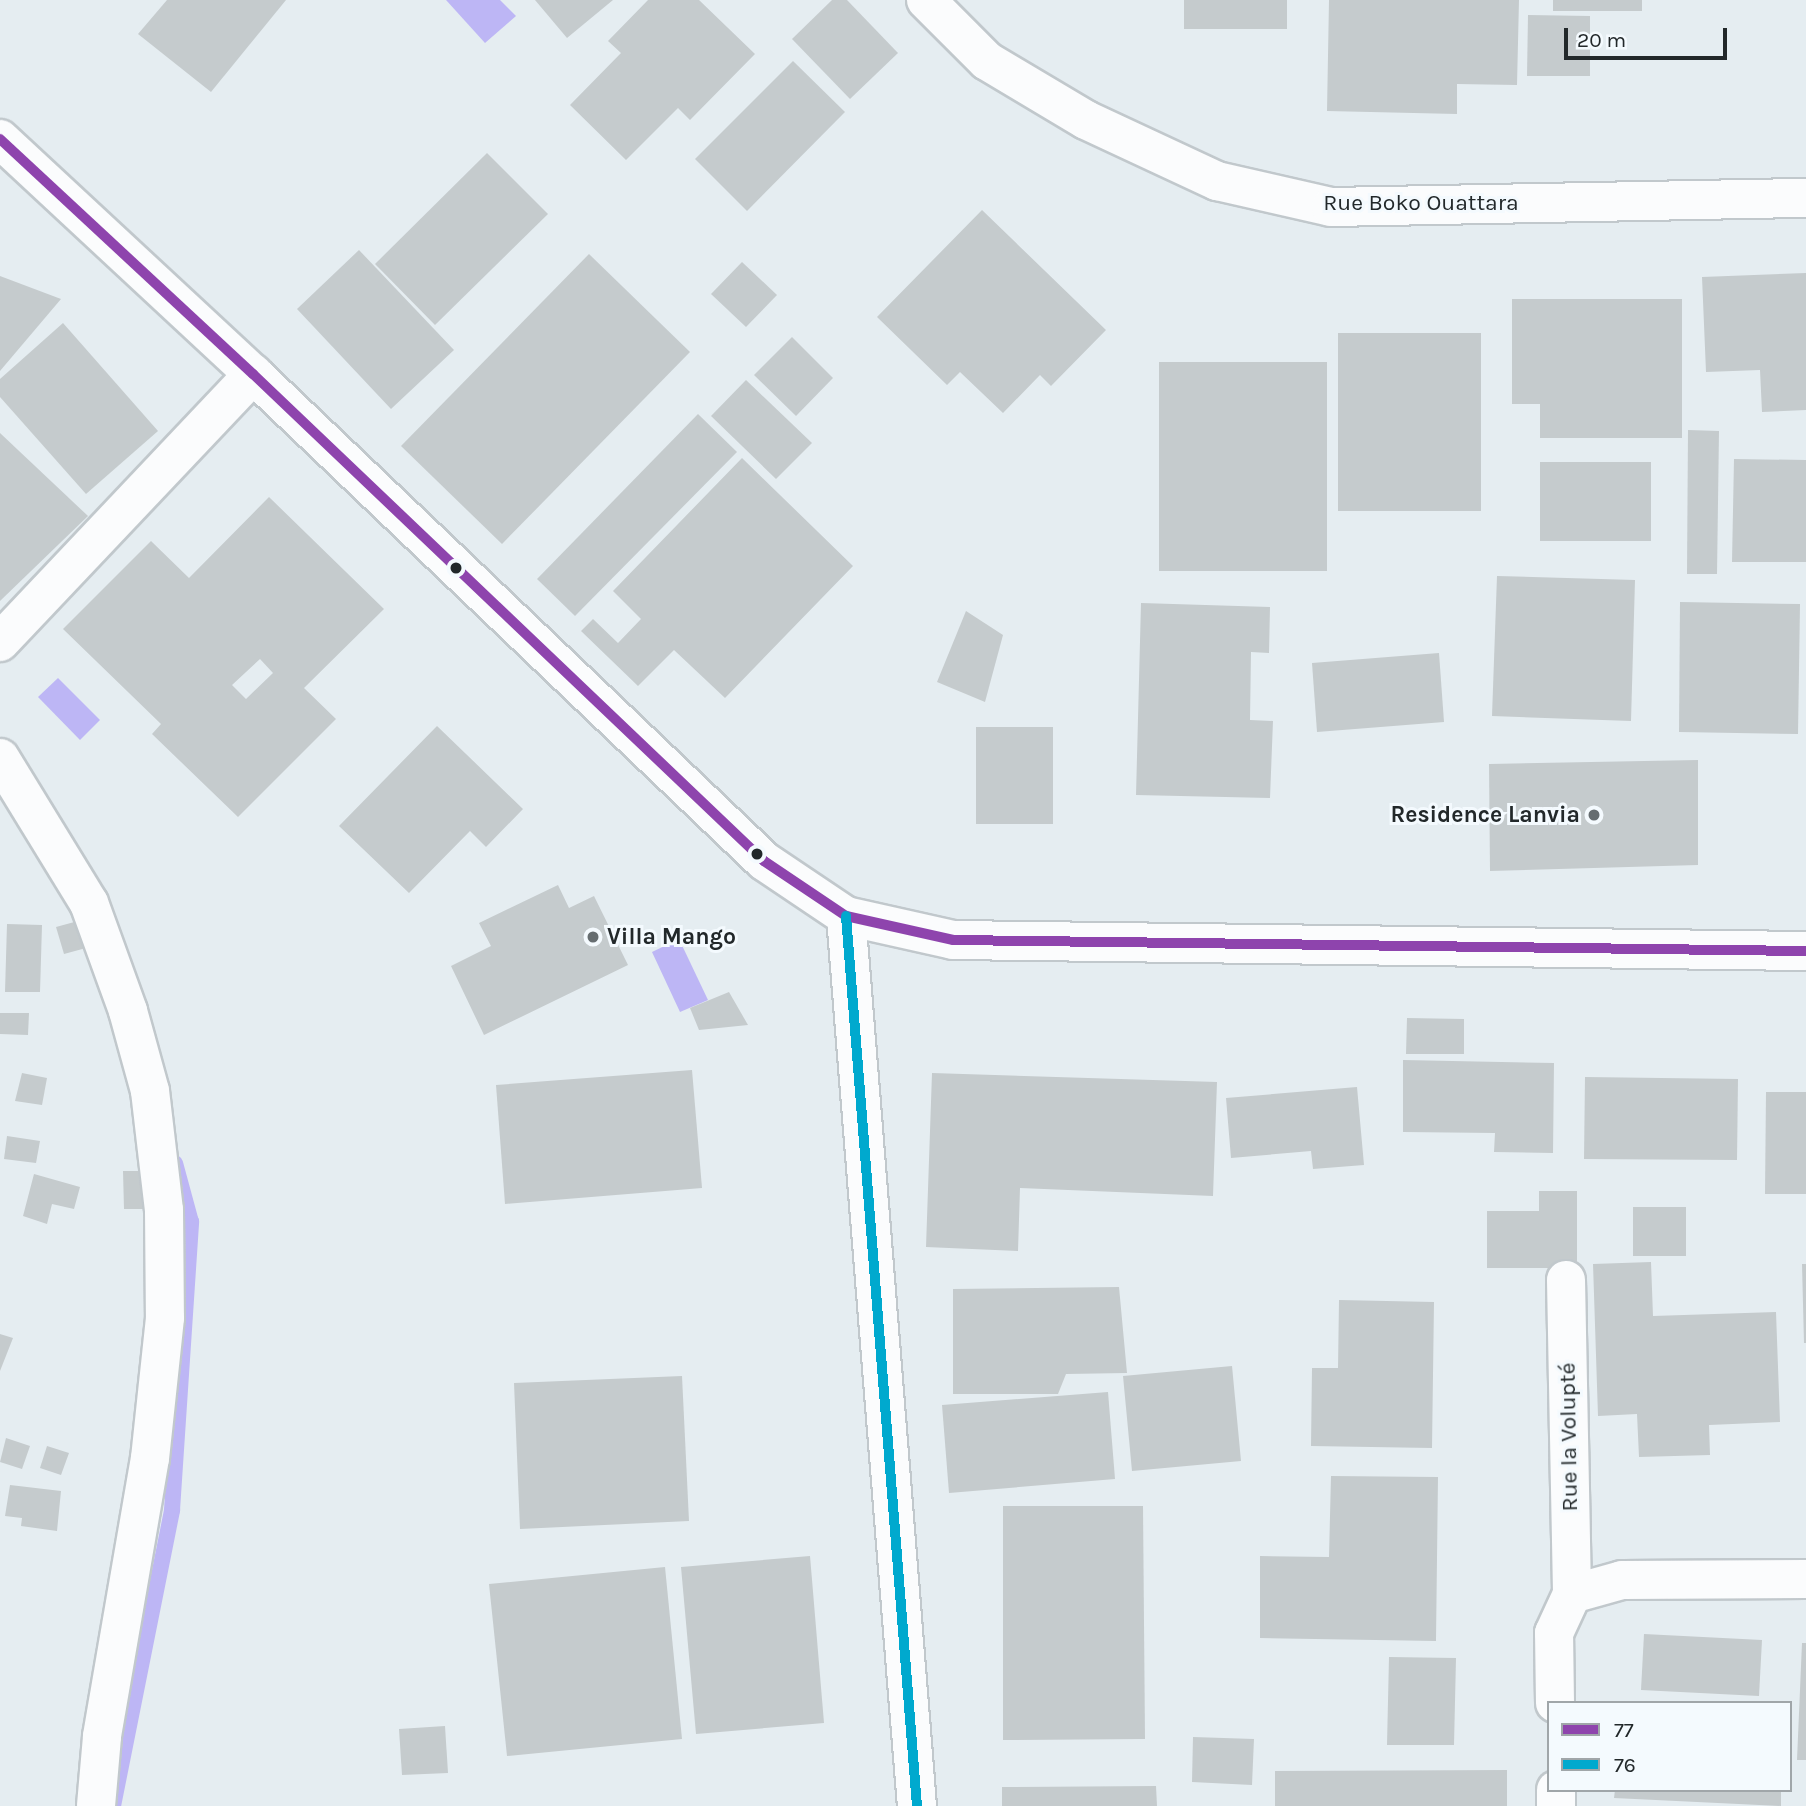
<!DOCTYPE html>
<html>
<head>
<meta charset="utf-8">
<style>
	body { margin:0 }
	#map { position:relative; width:1806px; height:1806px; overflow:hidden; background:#e5edf1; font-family:Karla,sans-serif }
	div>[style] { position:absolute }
	.water>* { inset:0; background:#bdb6f5 }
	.stream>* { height:16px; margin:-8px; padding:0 8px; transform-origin:8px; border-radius:8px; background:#bdb6f5 }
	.building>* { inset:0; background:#c5cbcd }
	.roads { filter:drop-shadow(2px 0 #c1c8cc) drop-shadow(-2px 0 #c1c8cc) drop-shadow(0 2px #c1c8cc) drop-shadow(0 -2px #c1c8cc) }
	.minor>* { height:38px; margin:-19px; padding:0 19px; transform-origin:19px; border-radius:19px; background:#fbfcfd }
	.bus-1>* { height:10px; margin:-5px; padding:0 5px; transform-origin:5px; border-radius:5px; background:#8e44ad }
	.bus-2>* { height:10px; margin:-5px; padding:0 5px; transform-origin:5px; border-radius:5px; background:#00a9ce }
	.dots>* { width:19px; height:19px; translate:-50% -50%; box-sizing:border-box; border:4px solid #f4fafe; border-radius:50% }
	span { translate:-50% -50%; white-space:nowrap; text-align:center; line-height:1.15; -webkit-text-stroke:6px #f4fafe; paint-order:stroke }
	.street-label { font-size:23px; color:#22282a }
	.poi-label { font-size:23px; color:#22282a; font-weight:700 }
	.right { translate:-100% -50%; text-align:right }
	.left { translate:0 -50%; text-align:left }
	.legend { position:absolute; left:1547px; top:1701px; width:245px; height:91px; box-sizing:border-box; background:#f4fafe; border:2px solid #a0a6a9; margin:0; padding:9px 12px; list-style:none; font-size:21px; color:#22282a }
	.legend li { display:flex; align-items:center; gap:14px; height:35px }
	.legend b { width:35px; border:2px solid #a0a6a9 }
	.scale { position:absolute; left:1564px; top:28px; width:163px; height:32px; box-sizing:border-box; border:4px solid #22282a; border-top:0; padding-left:9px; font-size:21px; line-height:24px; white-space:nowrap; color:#22282a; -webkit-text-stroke:5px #f4fafe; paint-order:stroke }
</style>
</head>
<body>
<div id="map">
	<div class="water">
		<div style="clip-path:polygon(446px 0,500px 0,516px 16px,485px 43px)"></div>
		<div style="clip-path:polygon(58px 678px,100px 720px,80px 740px,38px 697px)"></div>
		<div style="clip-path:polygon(679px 939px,708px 1000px,680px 1012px,652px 952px)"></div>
	</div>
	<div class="stream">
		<div style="left:113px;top:1806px;width:302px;rotate:-78.7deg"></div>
		<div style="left:172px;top:1510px;width:289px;rotate:-86.2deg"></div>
		<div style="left:191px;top:1222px;width:61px;rotate:-105.2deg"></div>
	</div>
	<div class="building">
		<div style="clip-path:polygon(167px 0,286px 0,211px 92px,138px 34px)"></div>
		<div style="clip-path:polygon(535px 0,613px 0,567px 38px)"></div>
		<div style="clip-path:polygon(648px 0,699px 0,755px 54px,690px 120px,678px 108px,626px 160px,570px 105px,621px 53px,608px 41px)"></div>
		<div style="clip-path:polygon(832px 0,847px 0,898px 53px,850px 99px,792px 39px)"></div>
		<div style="clip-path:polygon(1184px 0,1287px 0,1287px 29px,1184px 29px)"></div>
		<div style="clip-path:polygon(1329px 0,1519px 0,1517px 85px,1457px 84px,1457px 114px,1327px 111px)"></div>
		<div style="clip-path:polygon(1553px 0,1642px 0,1642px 11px,1553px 11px)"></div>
		<div style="clip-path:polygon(1528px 15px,1590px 16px,1590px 76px,1527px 76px)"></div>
		<div style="clip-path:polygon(793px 61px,845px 112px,747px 211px,695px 159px)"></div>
		<div style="clip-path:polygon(487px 153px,548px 214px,435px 325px,375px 264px)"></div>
		<div style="clip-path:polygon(982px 210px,1106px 330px,1051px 386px,1040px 375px,1003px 413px,960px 372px,947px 385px,877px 317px)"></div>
		<div style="clip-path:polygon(359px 250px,454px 350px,391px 409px,297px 309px)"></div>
		<div style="clip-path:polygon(589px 254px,690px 352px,502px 544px,401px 446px)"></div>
		<div style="clip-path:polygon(742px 262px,777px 295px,746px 327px,711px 294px)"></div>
		<div style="clip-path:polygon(1806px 273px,1806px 410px,1762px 412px,1760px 370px,1706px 372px,1702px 277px)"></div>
		<div style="clip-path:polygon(0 276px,61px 299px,0 371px)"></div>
		<div style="clip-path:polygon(1512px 299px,1682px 299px,1682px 438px,1540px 438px,1540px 404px,1512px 404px)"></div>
		<div style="clip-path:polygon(63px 323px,158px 431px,86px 494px,0 397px,0 379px)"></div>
		<div style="clip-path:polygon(1338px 333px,1481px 333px,1481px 511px,1338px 511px)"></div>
		<div style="clip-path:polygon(792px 337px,833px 378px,796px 416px,754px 375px)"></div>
		<div style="clip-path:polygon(1159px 362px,1327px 362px,1327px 571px,1159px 571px)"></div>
		<div style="clip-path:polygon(746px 380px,812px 443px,776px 479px,711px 416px)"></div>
		<div style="clip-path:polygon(698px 414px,737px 452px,575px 616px,537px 579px)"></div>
		<div style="clip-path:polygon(1688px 430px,1719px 431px,1717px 574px,1687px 574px)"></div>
		<div style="clip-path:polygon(0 433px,88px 516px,0 601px)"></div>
		<div style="clip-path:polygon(742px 458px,853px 566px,725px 698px,674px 650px,638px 686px,581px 631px,593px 619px,618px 643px,641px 619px,613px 591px)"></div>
		<div style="clip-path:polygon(1734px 459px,1806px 460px,1806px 562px,1732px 562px)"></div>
		<div style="clip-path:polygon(1540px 462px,1651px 462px,1651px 541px,1540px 541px)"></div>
		<div style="clip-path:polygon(evenodd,269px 497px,384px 609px,304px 688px,336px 719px,238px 817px,152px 734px,161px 724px,63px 629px,151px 541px,189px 578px,269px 497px,260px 659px,273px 673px,246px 699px,232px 685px,260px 659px)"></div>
		<div style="clip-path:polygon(1497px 576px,1635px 580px,1631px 721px,1492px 716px)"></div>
		<div style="clip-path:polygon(1680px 602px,1800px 604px,1798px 734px,1679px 732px)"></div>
		<div style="clip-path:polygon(1141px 603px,1270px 607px,1269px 653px,1251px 652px,1250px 720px,1273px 721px,1270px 798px,1136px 795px)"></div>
		<div style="clip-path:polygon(966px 611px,1003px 635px,985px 702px,937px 682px)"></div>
		<div style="clip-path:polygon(1439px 653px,1444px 722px,1317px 732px,1312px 663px)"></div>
		<div style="clip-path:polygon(437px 726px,523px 809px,486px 847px,470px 831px,409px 893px,339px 826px)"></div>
		<div style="clip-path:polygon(976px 727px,1053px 727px,1053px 824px,976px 824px)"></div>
		<div style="clip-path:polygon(1698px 760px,1698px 865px,1490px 871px,1489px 764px)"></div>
		<div style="clip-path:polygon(558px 885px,569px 908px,594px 896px,628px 965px,484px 1035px,451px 966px,491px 946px,479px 923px)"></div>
		<div style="clip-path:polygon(89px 918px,97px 945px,64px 954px,56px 927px)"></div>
		<div style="clip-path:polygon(7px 924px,42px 925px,40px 992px,5px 992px)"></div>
		<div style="clip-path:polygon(729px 992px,748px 1025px,699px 1030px,690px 1008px)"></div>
		<div style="clip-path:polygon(0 1013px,29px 1013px,28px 1035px,0 1034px)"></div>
		<div style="clip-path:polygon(1407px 1018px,1464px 1019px,1464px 1054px,1406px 1054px)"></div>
		<div style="clip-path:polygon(1403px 1060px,1554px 1063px,1553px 1153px,1494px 1152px,1495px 1133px,1403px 1132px)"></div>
		<div style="clip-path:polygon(692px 1070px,702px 1188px,505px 1204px,496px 1085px)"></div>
		<div style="clip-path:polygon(22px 1073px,47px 1078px,42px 1105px,15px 1101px)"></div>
		<div style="clip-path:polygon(932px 1073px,1217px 1082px,1213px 1196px,1020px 1188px,1018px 1251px,926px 1247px)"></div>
		<div style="clip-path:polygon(1585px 1077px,1738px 1079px,1737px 1160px,1584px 1159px)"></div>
		<div style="clip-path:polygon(1357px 1087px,1364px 1165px,1313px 1169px,1311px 1151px,1231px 1158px,1226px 1098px)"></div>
		<div style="clip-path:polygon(1766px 1092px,1806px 1092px,1806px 1194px,1765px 1194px)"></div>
		<div style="clip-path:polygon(7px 1136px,40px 1141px,36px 1163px,4px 1159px)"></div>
		<div style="clip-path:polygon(123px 1171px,144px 1171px,144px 1209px,124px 1209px)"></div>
		<div style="clip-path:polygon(34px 1174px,80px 1187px,74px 1209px,52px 1204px,47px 1224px,23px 1216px)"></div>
		<div style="clip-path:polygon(1539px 1191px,1577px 1191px,1577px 1268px,1487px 1268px,1487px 1211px,1539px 1211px)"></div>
		<div style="clip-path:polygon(1633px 1207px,1686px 1207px,1686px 1256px,1633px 1256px)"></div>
		<div style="clip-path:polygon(1651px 1262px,1653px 1316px,1776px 1312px,1780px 1422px,1709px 1425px,1710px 1455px,1639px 1457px,1637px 1414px,1598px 1416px,1593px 1264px)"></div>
		<div style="clip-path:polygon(1802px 1264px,1806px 1264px,1806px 1343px,1804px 1343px)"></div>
		<div style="clip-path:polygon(1119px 1287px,1127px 1373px,1066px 1374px,1058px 1394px,953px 1394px,953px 1289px)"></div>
		<div style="clip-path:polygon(1339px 1300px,1434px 1302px,1432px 1448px,1311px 1446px,1312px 1368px,1338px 1368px)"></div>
		<div style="clip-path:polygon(0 1334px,13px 1338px,0 1371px)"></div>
		<div style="clip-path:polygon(1232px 1366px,1241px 1461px,1132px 1471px,1123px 1376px)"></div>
		<div style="clip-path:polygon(682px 1376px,689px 1521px,520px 1529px,514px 1383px)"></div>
		<div style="clip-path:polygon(1108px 1392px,1115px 1479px,949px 1493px,942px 1405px)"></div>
		<div style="clip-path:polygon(6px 1438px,30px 1446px,22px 1469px,0 1462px)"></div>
		<div style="clip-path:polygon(47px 1446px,69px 1453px,61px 1475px,40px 1468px)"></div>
		<div style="clip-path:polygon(1331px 1476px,1438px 1477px,1436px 1641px,1260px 1638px,1260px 1556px,1329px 1557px)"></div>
		<div style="clip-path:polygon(10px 1485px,61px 1491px,57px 1531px,21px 1526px,22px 1518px,5px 1516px)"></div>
		<div style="clip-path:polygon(1003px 1506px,1143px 1506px,1145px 1739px,1003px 1740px)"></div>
		<div style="clip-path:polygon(810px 1556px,824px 1723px,696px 1734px,681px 1567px)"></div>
		<div style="clip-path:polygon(665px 1567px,682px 1739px,507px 1756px,489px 1584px)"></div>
		<div style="clip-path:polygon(1644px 1634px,1762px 1640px,1759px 1696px,1641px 1690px)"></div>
		<div style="clip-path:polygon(1802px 1643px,1806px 1643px,1806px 1760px,1797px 1760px)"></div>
		<div style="clip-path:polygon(1389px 1657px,1456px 1658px,1454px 1745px,1387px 1745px)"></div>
		<div style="clip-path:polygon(445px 1726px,448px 1773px,402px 1775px,399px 1729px)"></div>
		<div style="clip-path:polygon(1193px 1737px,1254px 1739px,1252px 1785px,1192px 1782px)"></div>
		<div style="clip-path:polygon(1507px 1770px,1507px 1806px,1275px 1806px,1275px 1771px)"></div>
		<div style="clip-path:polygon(1156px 1786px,1157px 1806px,1002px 1806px,1002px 1787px)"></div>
		<div style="clip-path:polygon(1615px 1790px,1781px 1790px,1781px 1806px,1614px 1798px)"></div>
	</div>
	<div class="roads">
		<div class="minor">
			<div style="left:926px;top:0;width:86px;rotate:45deg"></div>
			<div style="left:987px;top:61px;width:115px;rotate:30.8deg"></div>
			<div style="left:1086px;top:120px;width:145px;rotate:25deg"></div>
			<div style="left:1217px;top:181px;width:117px;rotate:12.8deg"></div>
			<div style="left:1331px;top:207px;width:475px;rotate:-1.1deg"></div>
			<div style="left:0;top:139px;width:345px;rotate:42.9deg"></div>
			<div style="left:253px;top:374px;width:706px;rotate:43.62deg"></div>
			<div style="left:764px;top:861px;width:99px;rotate:33.9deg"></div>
			<div style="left:846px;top:916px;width:110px;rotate:12.6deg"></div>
			<div style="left:953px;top:940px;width:853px;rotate:0.74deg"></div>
			<div style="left:0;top:642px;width:369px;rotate:-46.6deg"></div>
			<div style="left:0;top:758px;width:170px;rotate:58.5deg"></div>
			<div style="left:89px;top:903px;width:115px;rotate:70.1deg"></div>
			<div style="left:128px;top:1011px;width:83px;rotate:74.6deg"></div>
			<div style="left:150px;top:1091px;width:120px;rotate:83.3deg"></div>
			<div style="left:164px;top:1210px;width:108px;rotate:89.5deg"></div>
			<div style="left:165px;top:1318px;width:141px;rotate:96.1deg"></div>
			<div style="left:150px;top:1458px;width:283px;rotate:99.8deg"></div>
			<div style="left:102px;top:1737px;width:69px;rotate:95deg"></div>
			<div style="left:846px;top:916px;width:893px;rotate:85.44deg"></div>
			<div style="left:1566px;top:1280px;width:314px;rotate:88.9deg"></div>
			<div style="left:1555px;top:1703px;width:70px;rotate:-90.8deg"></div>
			<div style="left:1554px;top:1633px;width:43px;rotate:-65.2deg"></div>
			<div style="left:1572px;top:1594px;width:52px;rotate:-15.6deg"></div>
			<div style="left:1622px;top:1580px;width:184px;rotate:-0.3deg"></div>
			<div style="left:1556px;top:1790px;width:16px;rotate:90deg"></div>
		</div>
	</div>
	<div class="bus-1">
		<div style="left:0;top:139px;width:345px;rotate:42.9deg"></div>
		<div style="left:253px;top:374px;width:706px;rotate:43.62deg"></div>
		<div style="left:764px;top:861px;width:99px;rotate:33.9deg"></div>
		<div style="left:846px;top:916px;width:110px;rotate:12.6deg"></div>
		<div style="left:953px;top:940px;width:853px;rotate:0.74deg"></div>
	</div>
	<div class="bus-2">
		<div style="left:846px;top:916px;width:893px;rotate:85.44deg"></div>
	</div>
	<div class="dots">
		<div style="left:456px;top:568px;background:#22282a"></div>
		<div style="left:1594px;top:815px;background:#666d70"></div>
		<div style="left:757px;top:854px;background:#22282a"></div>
		<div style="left:593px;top:937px;background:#666d70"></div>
	</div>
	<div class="street-label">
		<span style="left:1421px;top:203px">Rue Boko Ouattara</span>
		<span style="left:1569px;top:1437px;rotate:-91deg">Rue la Volupté</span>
	</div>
	<div class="poi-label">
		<span class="right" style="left:1580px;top:815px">Residence Lanvia</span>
		<span class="left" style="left:607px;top:937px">Villa Mango</span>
	</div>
	<ul class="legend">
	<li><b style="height:9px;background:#8e44ad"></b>77</li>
	<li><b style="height:9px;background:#00a9ce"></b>76</li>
	</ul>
	<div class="scale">20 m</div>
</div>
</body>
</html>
